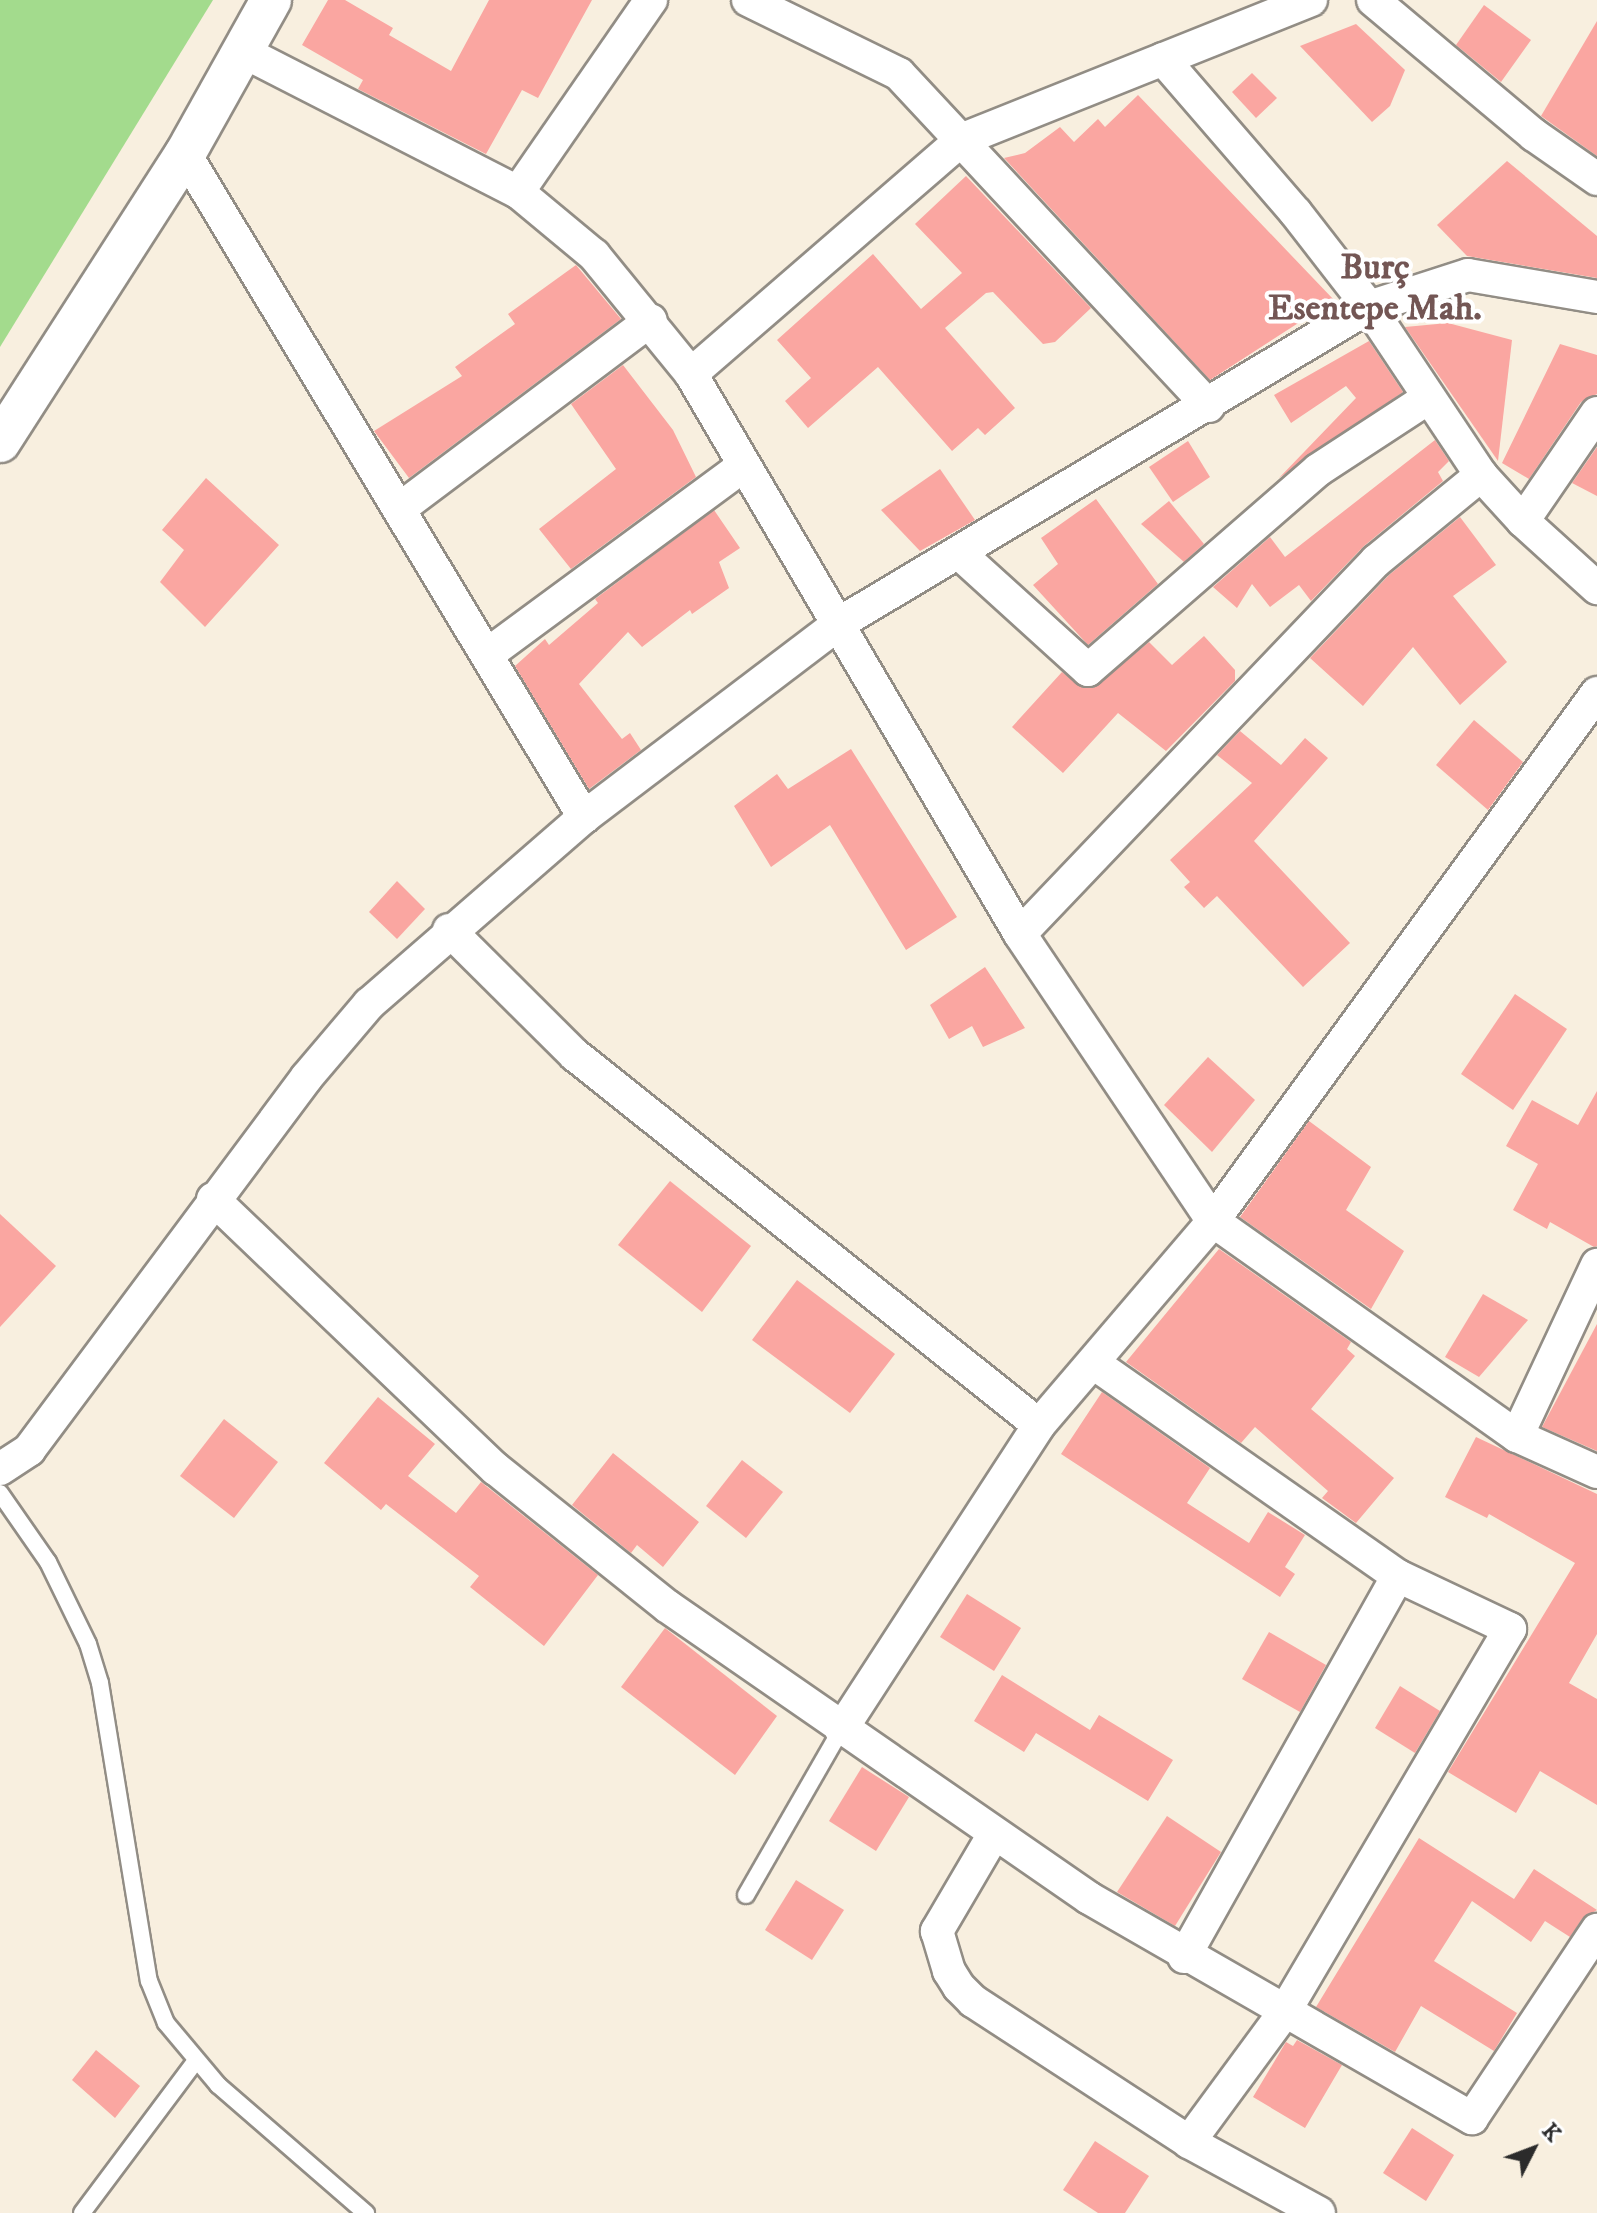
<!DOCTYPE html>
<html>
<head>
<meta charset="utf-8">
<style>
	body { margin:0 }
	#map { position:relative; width:1597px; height:2213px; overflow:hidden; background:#f8efdf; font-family:"IM FELL DW Pica",serif }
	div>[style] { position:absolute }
	.green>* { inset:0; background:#a3db8d }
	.building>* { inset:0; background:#faa6a1 }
	.roads { filter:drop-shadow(2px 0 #928d85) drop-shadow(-2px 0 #928d85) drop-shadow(0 2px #928d85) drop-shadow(0 -2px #928d85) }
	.service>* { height:16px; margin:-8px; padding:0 8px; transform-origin:8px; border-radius:8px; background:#fff }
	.minor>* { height:32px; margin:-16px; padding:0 16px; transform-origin:16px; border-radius:16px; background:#fff }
	.tertiary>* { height:40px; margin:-20px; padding:0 20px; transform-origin:20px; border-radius:20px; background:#fff }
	span { translate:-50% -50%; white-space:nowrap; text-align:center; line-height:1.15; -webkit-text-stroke:8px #fff; paint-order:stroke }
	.district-label { font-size:36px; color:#735654; font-weight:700 }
	.north { position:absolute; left:1493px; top:2109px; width:80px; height:80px; -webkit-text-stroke:6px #fff; paint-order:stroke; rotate:48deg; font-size:22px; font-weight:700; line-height:32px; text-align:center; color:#2b2b2b }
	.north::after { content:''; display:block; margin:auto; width:28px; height:36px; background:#2b2b2b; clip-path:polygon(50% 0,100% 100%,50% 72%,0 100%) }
</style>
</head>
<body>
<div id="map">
	<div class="green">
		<div style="clip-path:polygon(0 0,213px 0,0 347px)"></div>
	</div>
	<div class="building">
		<div style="clip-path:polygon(328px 0,345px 0,393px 28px,389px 35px,451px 71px,489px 0,592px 0,538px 98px,522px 90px,486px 154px,358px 89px,363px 80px,302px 45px)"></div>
		<div style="clip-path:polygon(1484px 5px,1531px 40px,1501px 82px,1456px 45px)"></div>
		<div style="clip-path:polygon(1597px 21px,1597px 156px,1541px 116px)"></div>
		<div style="clip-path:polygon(1356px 24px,1405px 70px,1390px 106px,1372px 122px,1300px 46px)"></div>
		<div style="clip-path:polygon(1252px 73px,1277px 98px,1256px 118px,1232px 92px)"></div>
		<div style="clip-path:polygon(1138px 95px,1334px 300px,1210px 380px,1004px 158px,1025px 153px,1060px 127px,1074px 142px,1098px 119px,1105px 127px)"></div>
		<div style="clip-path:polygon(1507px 161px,1597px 236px,1597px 278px,1467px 256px,1437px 225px)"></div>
		<div style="clip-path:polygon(966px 176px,1091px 308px,1055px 342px,1043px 344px,993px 292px,986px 293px,945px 328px,1015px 408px,985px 435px,978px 428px,952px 451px,878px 367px,808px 428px,785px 401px,811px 378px,777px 340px,873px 254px,921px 309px,962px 273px,915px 224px)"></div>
		<div style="clip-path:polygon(576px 265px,621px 319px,409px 478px,374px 431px,462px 376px,455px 367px,515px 324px,508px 314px)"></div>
		<div style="clip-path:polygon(1448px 323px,1512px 340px,1498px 461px,1405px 327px)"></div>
		<div style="clip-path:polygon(1369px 341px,1403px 392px,1279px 478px,1356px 398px,1346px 386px,1291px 423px,1274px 395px)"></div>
		<div style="clip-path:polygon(1560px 344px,1597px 355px,1597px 394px,1581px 402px,1529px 479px,1502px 463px)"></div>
		<div style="clip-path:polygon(623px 365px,673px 430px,696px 477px,571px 569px,539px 529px,616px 469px,571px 404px)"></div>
		<div style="clip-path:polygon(1435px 440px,1449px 461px,1438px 472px,1443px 481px,1364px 546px,1311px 601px,1299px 585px,1270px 607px,1252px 584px,1237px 608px,1213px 587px,1270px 537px,1285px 557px)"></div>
		<div style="clip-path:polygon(1188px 441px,1210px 477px,1173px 502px,1149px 467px)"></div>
		<div style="clip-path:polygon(1597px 447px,1597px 496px,1572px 483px)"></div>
		<div style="clip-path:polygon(940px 469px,975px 520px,920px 551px,881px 510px)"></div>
		<div style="clip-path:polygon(206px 478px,279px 545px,205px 627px,160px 582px,184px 550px,162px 530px)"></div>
		<div style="clip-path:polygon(1096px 499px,1158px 584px,1088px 645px,1033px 585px,1058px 564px,1041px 538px)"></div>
		<div style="clip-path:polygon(1169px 501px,1204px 544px,1184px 562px,1141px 524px)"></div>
		<div style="clip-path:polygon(714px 510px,740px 548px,719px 562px,729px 588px,692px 614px,690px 610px,642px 647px,628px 632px,579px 684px,622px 739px,630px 733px,641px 750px,589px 789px,515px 666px,545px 639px,549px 645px,598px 603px,595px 599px)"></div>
		<div style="clip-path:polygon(1460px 517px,1496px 565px,1453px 596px,1507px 662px,1460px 705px,1413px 647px,1363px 706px,1310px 658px,1389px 575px)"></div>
		<div style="clip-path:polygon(1204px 636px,1235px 670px,1235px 681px,1166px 751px,1118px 713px,1063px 773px,1012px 727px,1062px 672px,1083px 688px,1093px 688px,1149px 642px,1172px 665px)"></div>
		<div style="clip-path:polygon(1474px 720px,1523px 762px,1488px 810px,1436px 765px)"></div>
		<div style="clip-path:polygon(1240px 731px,1281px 765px,1305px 738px,1328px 758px,1254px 841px,1350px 943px,1303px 987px,1217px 896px,1204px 908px,1184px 887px,1190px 882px,1170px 860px,1252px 783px,1217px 755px)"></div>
		<div style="clip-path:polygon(851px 749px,957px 917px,906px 950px,830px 825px,771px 867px,734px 806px,777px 774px,788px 789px)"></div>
		<div style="clip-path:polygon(397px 881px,425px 909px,397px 939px,369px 912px)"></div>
		<div style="clip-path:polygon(985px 967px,1025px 1028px,983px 1047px,972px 1026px,949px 1039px,930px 1005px)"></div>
		<div style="clip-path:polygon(1515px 994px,1567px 1029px,1513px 1110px,1461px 1074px)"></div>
		<div style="clip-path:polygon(1208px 1057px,1255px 1100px,1212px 1152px,1164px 1105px)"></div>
		<div style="clip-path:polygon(1597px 1091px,1597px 1246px,1594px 1247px,1550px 1222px,1547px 1229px,1513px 1210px,1538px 1164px,1506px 1146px,1532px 1100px,1578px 1125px)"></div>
		<div style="clip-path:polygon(1309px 1121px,1371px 1167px,1346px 1210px,1404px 1251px,1371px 1309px,1240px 1217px)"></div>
		<div style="clip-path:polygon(670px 1181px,751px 1246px,702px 1312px,618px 1245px)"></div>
		<div style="clip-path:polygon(0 1214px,56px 1266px,0 1327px)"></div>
		<div style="clip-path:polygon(1219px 1249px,1351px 1342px,1347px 1349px,1355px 1356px,1311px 1409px,1394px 1478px,1356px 1523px,1322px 1498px,1328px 1491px,1255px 1427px,1241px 1443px,1126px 1362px)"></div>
		<div style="clip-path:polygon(797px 1280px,895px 1354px,850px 1413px,752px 1340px)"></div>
		<div style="clip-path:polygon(1483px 1294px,1528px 1320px,1479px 1377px,1445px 1357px)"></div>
		<div style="clip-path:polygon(1597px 1324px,1597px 1451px,1542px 1427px)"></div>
		<div style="clip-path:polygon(1102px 1392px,1210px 1468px,1187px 1503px,1249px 1543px,1268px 1512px,1305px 1535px,1285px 1567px,1295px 1574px,1280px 1597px,1061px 1454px)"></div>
		<div style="clip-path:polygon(378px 1397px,435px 1444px,408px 1476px,456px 1513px,481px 1482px,598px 1575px,544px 1646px,470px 1587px,479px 1576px,386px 1504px,381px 1510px,324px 1463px)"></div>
		<div style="clip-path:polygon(224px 1419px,278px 1462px,234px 1518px,180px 1476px)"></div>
		<div style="clip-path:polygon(1476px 1437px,1597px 1494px,1597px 1634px,1569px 1683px,1597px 1699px,1597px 1805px,1540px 1771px,1516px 1813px,1448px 1772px,1575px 1563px,1489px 1514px,1487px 1518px,1445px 1497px)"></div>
		<div style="clip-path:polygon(613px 1453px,699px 1522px,663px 1567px,637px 1545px,631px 1553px,572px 1505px)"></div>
		<div style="clip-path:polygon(742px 1460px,783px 1492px,746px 1538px,706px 1506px)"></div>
		<div style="clip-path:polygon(967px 1594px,1021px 1628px,994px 1671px,940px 1637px)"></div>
		<div style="clip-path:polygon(665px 1628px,777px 1716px,735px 1775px,621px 1687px)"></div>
		<div style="clip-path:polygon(1269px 1632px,1326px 1665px,1300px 1712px,1242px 1679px)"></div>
		<div style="clip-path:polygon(1002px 1675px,1090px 1730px,1099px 1715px,1173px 1760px,1148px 1801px,1036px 1733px,1024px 1752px,974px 1721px)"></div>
		<div style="clip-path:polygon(1400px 1686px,1440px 1711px,1415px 1753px,1375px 1728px)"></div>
		<div style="clip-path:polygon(862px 1767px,909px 1797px,876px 1851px,829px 1821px)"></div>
		<div style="clip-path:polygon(1167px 1816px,1221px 1852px,1175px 1926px,1117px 1892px)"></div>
		<div style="clip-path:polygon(1419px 1838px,1514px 1899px,1534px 1869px,1597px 1910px,1582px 1919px,1570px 1937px,1545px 1921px,1531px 1942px,1472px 1901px,1434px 1961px,1517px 2013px,1494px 2051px,1421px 2006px,1395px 2052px,1316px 2007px)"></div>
		<div style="clip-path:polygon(796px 1880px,844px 1910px,812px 1960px,765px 1930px)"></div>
		<div style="clip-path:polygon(1297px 2040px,1342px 2065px,1305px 2128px,1253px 2097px,1286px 2042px,1293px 2046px)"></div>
		<div style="clip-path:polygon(96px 2050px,140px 2086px,115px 2118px,72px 2080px)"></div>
		<div style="clip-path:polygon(1412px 2128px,1454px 2155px,1426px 2201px,1383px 2173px)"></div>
		<div style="clip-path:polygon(1095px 2141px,1149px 2176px,1125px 2213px,1098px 2213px,1063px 2190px)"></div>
	</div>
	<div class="roads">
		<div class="service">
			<div style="left:0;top:1493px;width:84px;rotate:55.2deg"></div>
			<div style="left:48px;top:1562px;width:91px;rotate:64deg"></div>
			<div style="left:88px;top:1644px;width:41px;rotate:72.9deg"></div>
			<div style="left:100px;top:1683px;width:302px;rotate:80.7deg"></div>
			<div style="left:149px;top:1981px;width:45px;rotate:68deg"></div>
			<div style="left:166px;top:2023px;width:81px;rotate:50deg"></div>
			<div style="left:218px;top:2085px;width:196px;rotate:40.9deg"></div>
			<div style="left:746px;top:1895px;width:190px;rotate:-60.1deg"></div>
			<div style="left:82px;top:2213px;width:189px;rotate:-53.2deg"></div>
		</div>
		<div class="minor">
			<div style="left:748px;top:0;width:168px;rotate:26.1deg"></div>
			<div style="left:899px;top:74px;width:454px;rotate:47deg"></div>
			<div style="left:1373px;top:0;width:210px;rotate:40deg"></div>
			<div style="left:1534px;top:135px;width:77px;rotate:34.9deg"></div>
			<div style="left:242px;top:51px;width:310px;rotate:27.1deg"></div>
			<div style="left:518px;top:192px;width:99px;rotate:39.7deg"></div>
			<div style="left:594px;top:255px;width:154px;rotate:50.8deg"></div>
			<div style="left:691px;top:374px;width:649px;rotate:59.57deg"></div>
			<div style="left:1020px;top:934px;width:346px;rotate:56.1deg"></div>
			<div style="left:1213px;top:1221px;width:372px;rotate:35.3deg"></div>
			<div style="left:1517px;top:1436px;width:88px;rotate:24.2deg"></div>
			<div style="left:1163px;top:59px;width:203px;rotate:49.2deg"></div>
			<div style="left:1296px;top:213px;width:119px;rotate:52.2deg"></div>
			<div style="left:1369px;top:307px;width:202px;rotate:56.3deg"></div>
			<div style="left:1481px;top:475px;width:62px;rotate:47.6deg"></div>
			<div style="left:1523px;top:521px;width:100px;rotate:42.2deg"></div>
			<div style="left:185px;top:154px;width:774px;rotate:58.96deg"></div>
			<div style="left:518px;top:192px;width:234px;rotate:-55.3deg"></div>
			<div style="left:691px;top:374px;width:357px;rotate:-40.9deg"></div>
			<div style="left:961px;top:140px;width:377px;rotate:-21.8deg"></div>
			<div style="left:402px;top:507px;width:311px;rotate:-36.9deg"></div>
			<div style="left:1523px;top:521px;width:131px;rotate:-55.6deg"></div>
			<div style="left:959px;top:553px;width:174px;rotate:42.2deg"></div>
			<div style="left:1088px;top:670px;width:305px;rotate:-41deg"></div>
			<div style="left:1318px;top:470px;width:131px;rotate:-33.2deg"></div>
			<div style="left:488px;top:654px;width:318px;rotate:-36.4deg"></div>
			<div style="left:449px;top:930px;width:177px;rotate:44.8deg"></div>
			<div style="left:575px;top:1055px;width:593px;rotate:38.57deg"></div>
			<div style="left:1020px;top:934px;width:516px;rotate:-46.34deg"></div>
			<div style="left:1376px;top:561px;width:136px;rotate:-39.3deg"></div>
			<div style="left:213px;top:1199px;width:391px;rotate:43.7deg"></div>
			<div style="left:496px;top:1469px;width:219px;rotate:38.7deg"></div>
			<div style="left:667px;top:1606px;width:513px;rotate:34.68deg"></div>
			<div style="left:1089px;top:1898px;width:442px;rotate:29.9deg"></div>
			<div style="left:1472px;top:2118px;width:226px;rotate:-56.4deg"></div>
			<div style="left:1095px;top:1364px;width:370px;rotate:35deg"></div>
			<div style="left:1398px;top:1576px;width:124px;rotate:25.3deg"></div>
			<div style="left:1510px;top:1629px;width:447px;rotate:120.5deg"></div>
			<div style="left:1283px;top:2014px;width:159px;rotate:126.3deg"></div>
			<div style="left:1517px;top:1436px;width:189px;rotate:-64.9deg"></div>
			<div style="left:0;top:1469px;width:35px;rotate:-33deg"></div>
			<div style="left:29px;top:1450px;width:465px;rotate:-53.3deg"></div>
			<div style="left:307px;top:1077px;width:96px;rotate:-49.7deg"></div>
			<div style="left:369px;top:1004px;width:285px;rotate:-41deg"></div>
			<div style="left:584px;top:817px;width:319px;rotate:-37.2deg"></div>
			<div style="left:838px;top:624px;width:618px;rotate:-30.84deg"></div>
			<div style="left:1369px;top:307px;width:104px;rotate:-17.9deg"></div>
			<div style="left:1468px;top:275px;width:131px;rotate:9.7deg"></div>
			<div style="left:841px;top:1730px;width:364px;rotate:-57deg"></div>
			<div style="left:1039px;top:1425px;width:268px;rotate:-49.5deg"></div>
			<div style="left:1213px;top:1221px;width:653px;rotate:-53.97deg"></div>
			<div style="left:994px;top:1834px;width:113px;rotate:120.4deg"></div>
			<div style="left:937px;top:1931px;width:42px;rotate:73.3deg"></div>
			<div style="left:949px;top:1971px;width:19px;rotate:58deg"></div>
			<div style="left:959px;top:1987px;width:20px;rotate:45deg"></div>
			<div style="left:973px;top:2001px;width:258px;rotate:33.1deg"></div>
			<div style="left:1189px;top:2142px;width:148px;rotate:28.6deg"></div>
			<div style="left:1184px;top:1957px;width:437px;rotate:-60.7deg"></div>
		</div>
		<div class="tertiary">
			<div style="left:0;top:442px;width:342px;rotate:-57.3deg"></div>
			<div style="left:185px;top:154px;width:176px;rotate:-60.8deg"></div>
		</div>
	</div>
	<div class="district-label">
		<span style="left:1375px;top:288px">Burç<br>Esentepe Mah.</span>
	</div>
	<div class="north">K</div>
</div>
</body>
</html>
